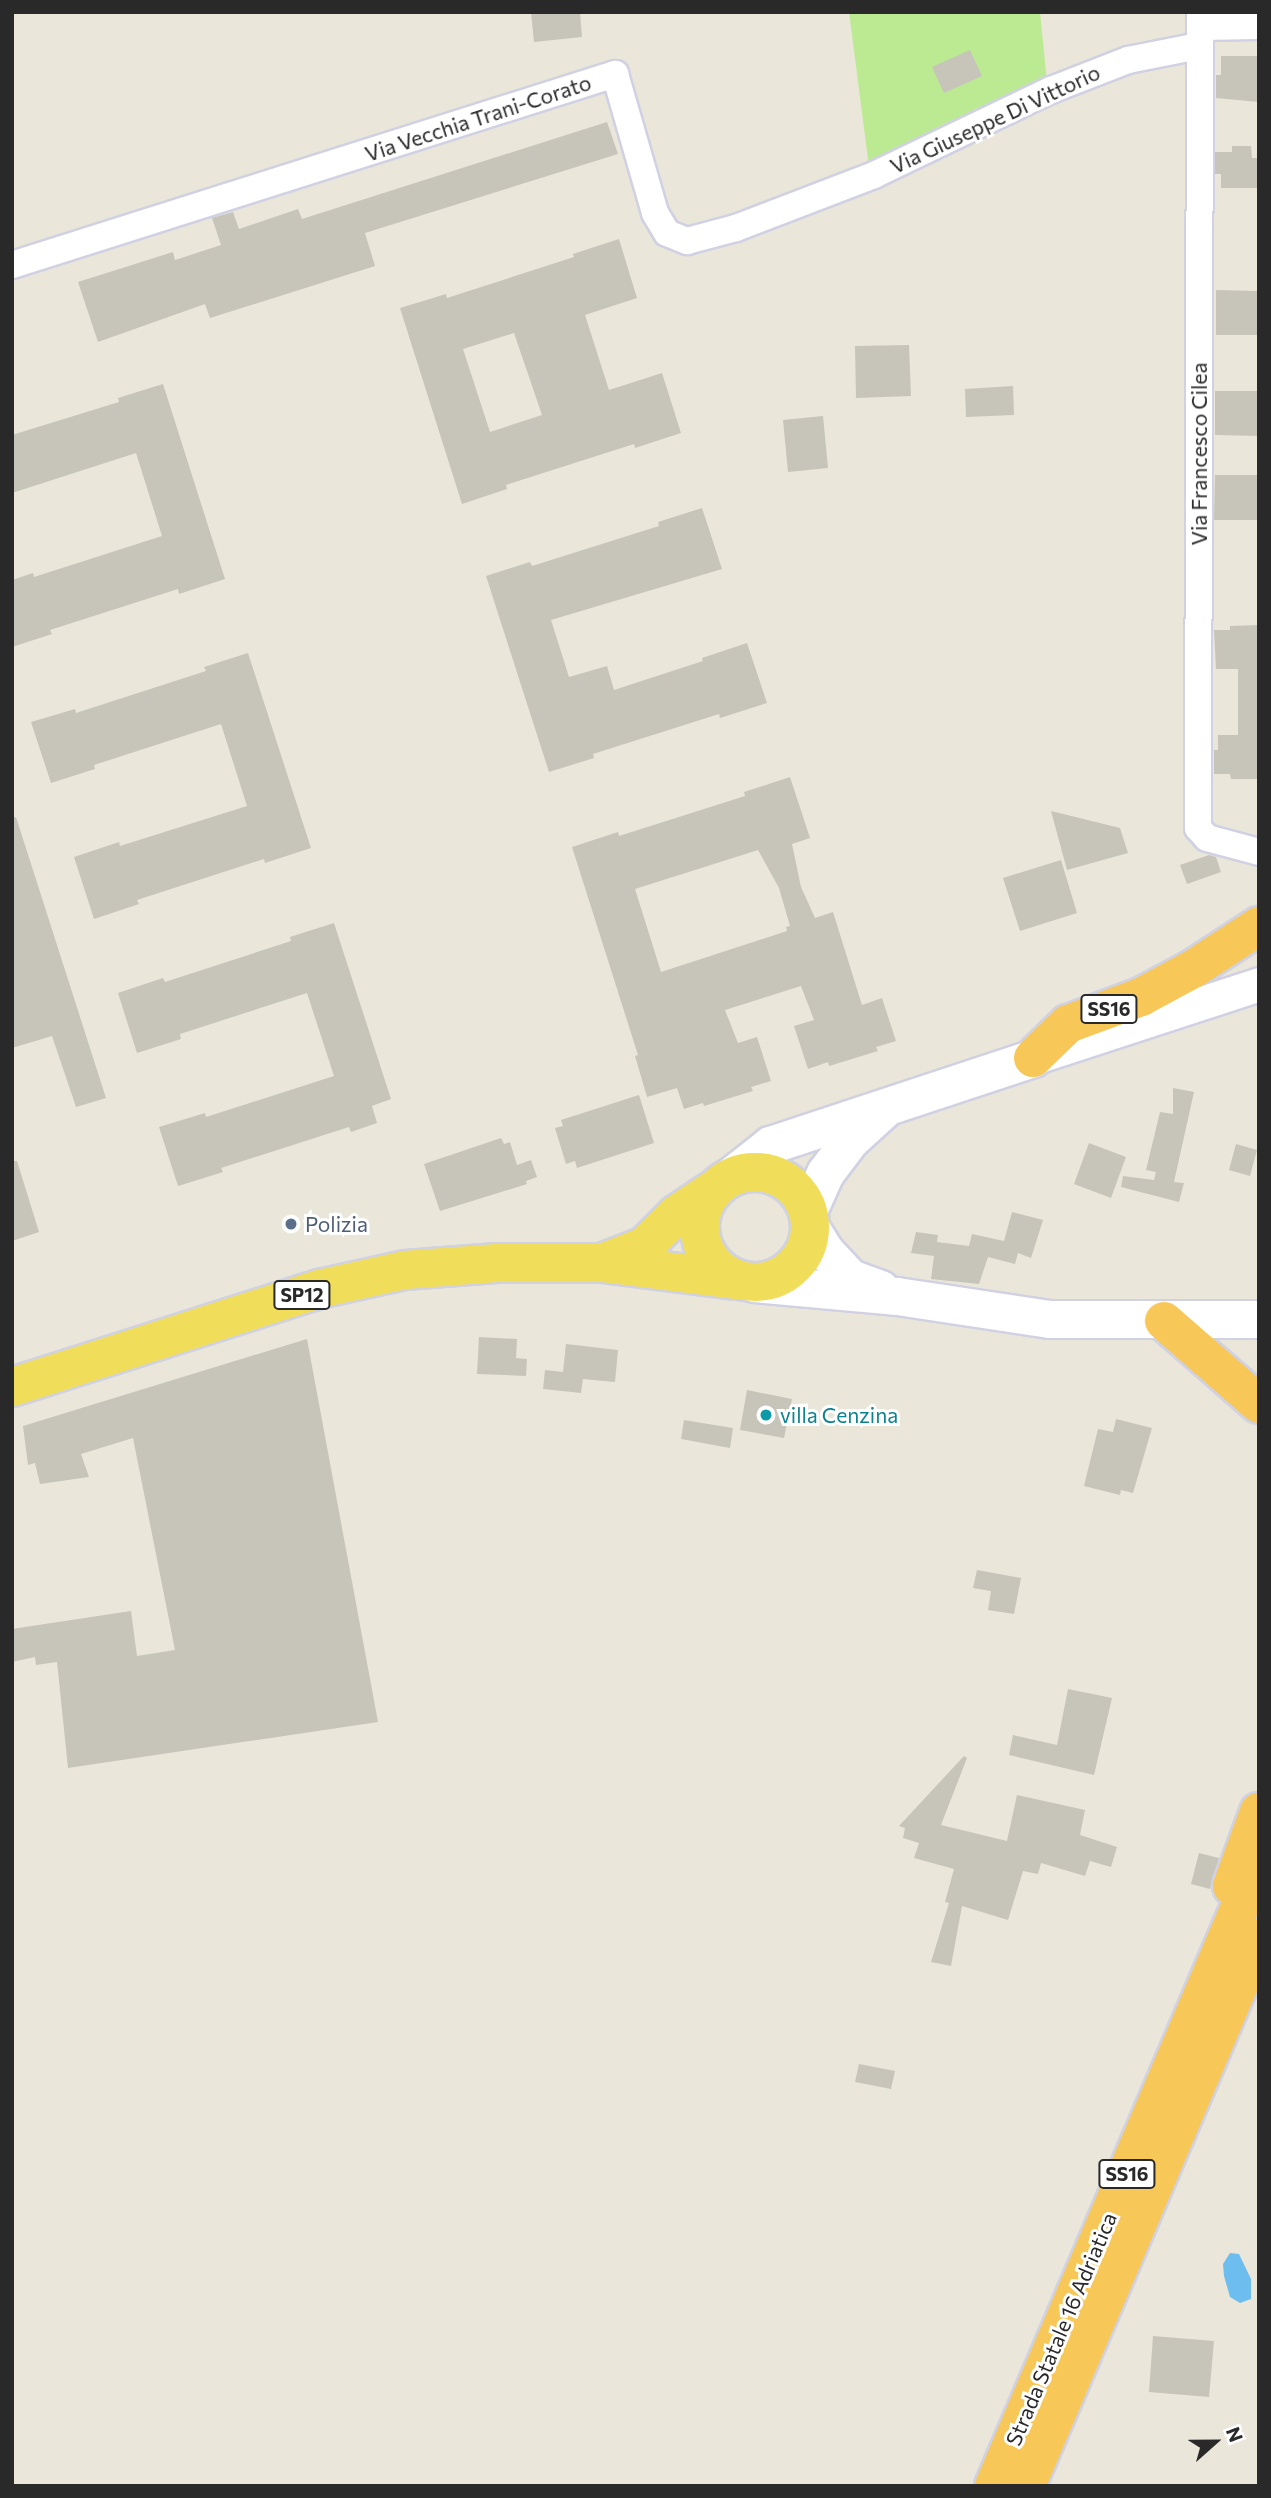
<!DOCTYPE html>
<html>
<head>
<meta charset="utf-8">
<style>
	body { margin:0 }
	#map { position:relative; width:1271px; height:2498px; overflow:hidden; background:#ebe6da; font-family:Commissioner,sans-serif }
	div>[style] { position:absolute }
	.pitch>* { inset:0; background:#bbea92 }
	.water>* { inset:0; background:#6dbdee }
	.building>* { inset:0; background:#c7c4b9 }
	.roads { filter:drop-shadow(2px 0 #d0d1e2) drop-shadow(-2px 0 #d0d1e2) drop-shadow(0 2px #d0d1e2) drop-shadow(0 -2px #d0d1e2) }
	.minor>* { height:26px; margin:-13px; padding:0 13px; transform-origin:13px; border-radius:13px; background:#fff }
	.tertiary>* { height:33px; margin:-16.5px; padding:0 16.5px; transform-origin:16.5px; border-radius:16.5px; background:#fff }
	.secondary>* { height:37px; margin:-18.5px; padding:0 18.5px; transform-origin:18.5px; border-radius:18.5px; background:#fff }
	.primary>* { height:38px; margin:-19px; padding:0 19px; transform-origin:19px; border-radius:19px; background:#f0de5b }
	.primary>.ring { margin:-19px; padding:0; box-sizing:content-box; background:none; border:38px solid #f0de5b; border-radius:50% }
	.trunk>* { height:38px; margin:-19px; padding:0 19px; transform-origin:19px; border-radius:19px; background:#f7c757 }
	.dots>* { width:19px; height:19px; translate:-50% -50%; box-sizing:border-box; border:4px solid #fff; border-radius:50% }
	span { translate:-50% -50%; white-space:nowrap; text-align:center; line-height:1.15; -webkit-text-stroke:6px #fff; paint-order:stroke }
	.shield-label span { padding:2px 5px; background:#fff; border:2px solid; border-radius:5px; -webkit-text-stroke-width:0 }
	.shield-label { font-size:19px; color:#292929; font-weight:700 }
	.street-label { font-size:21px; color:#292929 }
	.service-label { font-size:21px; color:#4e5e75 }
	.left { translate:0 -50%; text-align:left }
	.culture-label { font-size:21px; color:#0d838f }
	.frame { position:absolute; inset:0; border:14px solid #292929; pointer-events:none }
	.north { position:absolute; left:1180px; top:2407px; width:70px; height:70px; -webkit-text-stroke:5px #fff; paint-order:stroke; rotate:69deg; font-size:19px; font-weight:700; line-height:28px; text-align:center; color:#292929 }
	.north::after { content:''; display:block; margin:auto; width:24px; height:32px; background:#292929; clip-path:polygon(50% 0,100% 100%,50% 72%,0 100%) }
</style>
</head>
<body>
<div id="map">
	<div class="pitch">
		<div style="clip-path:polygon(849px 12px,1040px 12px,1047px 83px,869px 167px)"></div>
	</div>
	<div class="water">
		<div style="clip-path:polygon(1230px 2253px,1239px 2254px,1251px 2279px,1251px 2299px,1240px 2303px,1230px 2297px,1224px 2276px,1223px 2264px)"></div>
	</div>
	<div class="building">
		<div style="clip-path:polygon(531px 12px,580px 12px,582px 37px,534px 42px)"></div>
		<div style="clip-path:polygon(970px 50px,982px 76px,944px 93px,932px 67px)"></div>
		<div style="clip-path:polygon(1221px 56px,1259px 56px,1259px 102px,1216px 98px,1216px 75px,1221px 75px)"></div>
		<div style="clip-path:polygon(607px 122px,618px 154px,365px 233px,375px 266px,210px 318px,205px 304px,98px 342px,78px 282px,173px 252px,175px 260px,221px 245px,212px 218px,233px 212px,239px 229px,298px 209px,302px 219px)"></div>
		<div style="clip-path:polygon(1232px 146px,1251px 146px,1252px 158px,1259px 158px,1259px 188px,1221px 188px,1221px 174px,1215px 174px,1215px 152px,1232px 152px)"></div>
		<div style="clip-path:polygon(evenodd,619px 239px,637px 298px,585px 315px,609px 390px,662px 373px,681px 433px,635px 448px,634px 444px,506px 485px,507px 489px,462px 504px,400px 308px,446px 294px,447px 298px,574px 257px,573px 254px,619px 239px,514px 333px,542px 415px,490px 432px,463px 349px,514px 333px)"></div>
		<div style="clip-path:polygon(1216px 290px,1259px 291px,1259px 335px,1216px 335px)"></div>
		<div style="clip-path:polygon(909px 345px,911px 396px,856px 398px,855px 346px)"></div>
		<div style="clip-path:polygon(163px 384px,225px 579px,179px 594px,178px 589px,50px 630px,52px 634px,12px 647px,12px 580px,33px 573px,34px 577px,162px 536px,136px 453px,12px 493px,12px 435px,119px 402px,118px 398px)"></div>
		<div style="clip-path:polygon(1013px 386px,1014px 415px,966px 417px,965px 389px)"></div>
		<div style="clip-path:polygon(1215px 391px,1259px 391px,1259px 436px,1215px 435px)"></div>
		<div style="clip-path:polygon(823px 416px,828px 468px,788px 472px,783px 420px)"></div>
		<div style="clip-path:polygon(1215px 475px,1259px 475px,1259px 520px,1214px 520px)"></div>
		<div style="clip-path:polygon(702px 508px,722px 569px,551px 620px,569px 677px,607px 666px,614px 690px,703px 661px,702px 658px,747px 643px,767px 703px,720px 718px,719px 714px,593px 754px,594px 758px,549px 772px,486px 576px,530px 562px,532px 566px,659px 526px,658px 522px)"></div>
		<div style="clip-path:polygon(1259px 625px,1259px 779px,1231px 779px,1230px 774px,1214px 774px,1214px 750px,1218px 750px,1218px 735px,1238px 735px,1238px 669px,1216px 669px,1214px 630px,1230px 630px,1230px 626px)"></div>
		<div style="clip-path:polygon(248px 653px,311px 848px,265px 863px,264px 859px,137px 900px,139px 904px,94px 919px,74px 857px,119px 842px,120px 846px,247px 806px,221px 724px,94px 765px,95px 769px,51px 783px,31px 722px,75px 709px,76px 713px,206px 671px,204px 667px)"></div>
		<div style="clip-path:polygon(evenodd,790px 777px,810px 838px,792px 844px,801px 887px,815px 918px,833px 912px,862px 1005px,882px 998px,896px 1041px,876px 1047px,878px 1051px,829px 1066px,828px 1062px,808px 1069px,794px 1026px,814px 1020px,801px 986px,725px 1010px,738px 1043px,757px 1037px,771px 1081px,751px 1087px,753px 1091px,704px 1106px,703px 1103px,684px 1109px,677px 1088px,647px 1097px,635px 1056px,638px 1055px,572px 847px,618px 832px,619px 836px,745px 796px,744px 792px,790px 777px,758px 850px,779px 888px,790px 926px,786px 927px,787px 931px,661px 972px,635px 889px,758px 850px)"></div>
		<div style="clip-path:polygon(1051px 811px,1120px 828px,1128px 853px,1067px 870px)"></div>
		<div style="clip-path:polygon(16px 817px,106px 1098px,76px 1107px,52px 1036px,12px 1048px,12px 818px)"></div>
		<div style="clip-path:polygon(1209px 855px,1216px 857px,1221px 872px,1187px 884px,1180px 865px)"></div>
		<div style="clip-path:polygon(1061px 860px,1077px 913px,1020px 931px,1003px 878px)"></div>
		<div style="clip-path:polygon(334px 923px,391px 1099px,372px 1106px,377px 1123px,351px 1132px,349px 1127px,221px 1168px,223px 1172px,178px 1186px,159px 1127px,205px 1113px,206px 1117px,334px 1076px,307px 993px,180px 1034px,181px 1039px,137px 1053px,118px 993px,163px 978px,165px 982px,291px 941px,290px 937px)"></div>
		<div style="clip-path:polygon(1173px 1088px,1194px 1092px,1174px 1182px,1184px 1183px,1179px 1202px,1121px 1187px,1123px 1176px,1154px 1180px,1156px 1172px,1146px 1170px,1160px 1112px,1173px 1114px)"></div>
		<div style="clip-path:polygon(639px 1095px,654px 1143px,577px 1168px,575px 1161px,566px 1164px,555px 1128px,563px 1126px,561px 1120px)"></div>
		<div style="clip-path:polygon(501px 1138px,504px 1144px,510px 1142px,517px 1165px,531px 1160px,537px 1177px,526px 1181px,527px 1184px,440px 1211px,424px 1164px)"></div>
		<div style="clip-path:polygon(1089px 1143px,1126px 1157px,1111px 1198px,1074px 1184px)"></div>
		<div style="clip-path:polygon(1236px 1144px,1257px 1150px,1250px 1176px,1229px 1170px)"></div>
		<div style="clip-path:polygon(12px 1161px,17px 1161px,39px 1232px,12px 1241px)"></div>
		<div style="clip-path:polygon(1012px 1212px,1043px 1220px,1031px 1258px,1018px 1253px,1015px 1264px,988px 1257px,979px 1284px,931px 1279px,934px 1256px,911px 1253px,916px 1232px,938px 1235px,937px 1242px,969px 1246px,972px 1234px,1004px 1241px)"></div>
		<div style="clip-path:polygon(479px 1337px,517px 1339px,516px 1358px,527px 1359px,526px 1376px,477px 1374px)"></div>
		<div style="clip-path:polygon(307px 1339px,378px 1722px,68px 1768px,57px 1662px,36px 1665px,35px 1657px,12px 1662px,12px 1629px,131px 1611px,137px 1656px,175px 1650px,133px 1438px,81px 1454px,89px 1477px,40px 1484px,35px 1463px,28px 1465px,23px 1426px)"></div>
		<div style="clip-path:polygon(566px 1344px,618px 1350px,615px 1382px,583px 1379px,581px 1393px,543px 1389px,545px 1370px,563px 1372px)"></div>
		<div style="clip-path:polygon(747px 1390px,792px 1399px,784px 1438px,740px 1430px)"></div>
		<div style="clip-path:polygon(1116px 1419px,1152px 1428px,1133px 1493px,1121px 1490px,1120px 1495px,1084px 1486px,1098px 1429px,1113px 1432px)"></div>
		<div style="clip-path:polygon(684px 1420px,733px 1428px,730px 1448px,681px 1439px)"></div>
		<div style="clip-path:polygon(977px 1570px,1021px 1578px,1014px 1614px,988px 1610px,991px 1591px,973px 1588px)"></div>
		<div style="clip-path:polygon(1068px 1689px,1112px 1698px,1094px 1775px,1009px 1755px,1013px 1735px,1057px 1745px)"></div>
		<div style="clip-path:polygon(964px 1756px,967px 1758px,941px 1825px,1007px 1841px,1017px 1795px,1085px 1810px,1080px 1835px,1117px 1847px,1111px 1867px,1090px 1861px,1085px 1876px,1041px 1863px,1038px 1874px,1023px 1871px,1008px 1920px,962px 1906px,951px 1966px,931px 1962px,949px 1903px,945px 1902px,954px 1869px,914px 1858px,919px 1843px,903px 1838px,905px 1828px,899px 1826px)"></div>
		<div style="clip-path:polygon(1199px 1853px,1219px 1858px,1210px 1889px,1191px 1884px)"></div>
		<div style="clip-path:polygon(859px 2064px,895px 2071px,891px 2089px,855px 2082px)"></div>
		<div style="clip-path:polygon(1153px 2336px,1214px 2341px,1209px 2397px,1149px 2392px)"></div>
	</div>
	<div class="roads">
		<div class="minor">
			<div style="left:1200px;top:12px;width:816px;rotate:90.14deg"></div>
			<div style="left:1198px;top:828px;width:13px;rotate:48deg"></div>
			<div style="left:1207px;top:838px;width:54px;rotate:15.1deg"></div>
			<div style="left:1200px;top:27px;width:59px;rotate:-1deg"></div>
			<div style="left:12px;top:265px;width:633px;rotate:-17.58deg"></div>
			<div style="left:615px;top:74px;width:145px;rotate:73.9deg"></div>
			<div style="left:655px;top:213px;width:23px;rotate:59deg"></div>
			<div style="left:667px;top:233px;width:22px;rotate:22deg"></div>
			<div style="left:687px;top:241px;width:51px;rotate:-14.9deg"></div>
			<div style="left:736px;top:228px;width:148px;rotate:-21deg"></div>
			<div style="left:874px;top:175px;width:196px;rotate:-25.7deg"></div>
			<div style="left:1051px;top:90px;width:83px;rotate:-21.3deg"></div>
			<div style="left:1128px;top:60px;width:72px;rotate:-11.2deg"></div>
		</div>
		<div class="tertiary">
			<div style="left:1033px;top:1058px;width:238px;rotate:-18.1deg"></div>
		</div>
		<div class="secondary">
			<div style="left:727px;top:1179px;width:55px;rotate:-38.3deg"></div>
			<div style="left:770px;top:1145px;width:277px;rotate:-18.3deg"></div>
			<div style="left:808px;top:1211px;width:42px;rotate:-65.9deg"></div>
			<div style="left:825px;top:1173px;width:41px;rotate:-52.9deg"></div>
			<div style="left:850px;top:1140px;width:43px;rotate:-42.2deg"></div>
			<div style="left:810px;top:1227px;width:28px;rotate:58deg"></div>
			<div style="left:825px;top:1251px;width:37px;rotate:47deg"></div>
			<div style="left:850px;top:1278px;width:32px;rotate:20deg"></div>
			<div style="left:754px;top:1283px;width:144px;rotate:5.2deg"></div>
			<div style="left:897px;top:1296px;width:154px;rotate:8.6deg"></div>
			<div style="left:1049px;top:1319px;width:210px"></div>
		</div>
		<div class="primary">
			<div class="ring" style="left:700px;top:1172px;width:72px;height:72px"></div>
			<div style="left:602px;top:1263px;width:46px;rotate:-21.6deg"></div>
			<div style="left:645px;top:1246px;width:45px;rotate:-45deg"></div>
			<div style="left:677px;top:1214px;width:43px;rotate:-33.7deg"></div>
			<div style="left:12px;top:1387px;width:322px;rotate:-17.7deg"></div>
			<div style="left:319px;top:1289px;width:88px;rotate:-12.5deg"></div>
			<div style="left:405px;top:1270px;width:92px;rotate:-4.4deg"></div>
			<div style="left:497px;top:1263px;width:105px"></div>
			<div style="left:602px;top:1263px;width:136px;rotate:7.2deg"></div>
		</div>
		<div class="trunk">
			<div style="left:1033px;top:1058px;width:49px;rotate:-44.2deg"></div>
			<div style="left:1068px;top:1024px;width:78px;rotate:-20.3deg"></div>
			<div style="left:1141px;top:997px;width:59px;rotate:-28.3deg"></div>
			<div style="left:1193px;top:969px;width:79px;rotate:-33.1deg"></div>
			<div style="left:1164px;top:1321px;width:126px;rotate:41.1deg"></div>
			<div style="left:1232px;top:1886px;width:79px;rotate:-70deg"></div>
			<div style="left:994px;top:2486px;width:678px;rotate:-66.99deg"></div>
			<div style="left:1026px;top:2486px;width:595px;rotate:-66.97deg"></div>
		</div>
	</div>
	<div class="dots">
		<div style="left:291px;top:1224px;background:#5c6f8a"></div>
		<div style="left:766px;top:1415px;background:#0f9aa8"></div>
	</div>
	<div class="shield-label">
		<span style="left:1109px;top:1009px">SS16</span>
		<span style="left:302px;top:1295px">SP12</span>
		<span style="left:1127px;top:2174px">SS16</span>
	</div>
	<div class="street-label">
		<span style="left:478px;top:118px;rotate:-18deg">Via Vecchia Trani-Corato</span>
		<span style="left:995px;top:119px;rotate:-25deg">Via Giuseppe Di Vittorio</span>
		<span style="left:1199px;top:454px;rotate:-90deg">Via Francesco Cilea</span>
		<span style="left:1061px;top:2329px;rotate:-67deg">Strada Statale 16 Adriatica</span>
	</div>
	<div class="service-label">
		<span class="left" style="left:305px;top:1224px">Polizia</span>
	</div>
	<div class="culture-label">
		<span class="left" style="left:780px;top:1415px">villa Cenzina</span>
	</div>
	<div class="frame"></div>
	<div class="north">N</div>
</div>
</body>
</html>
